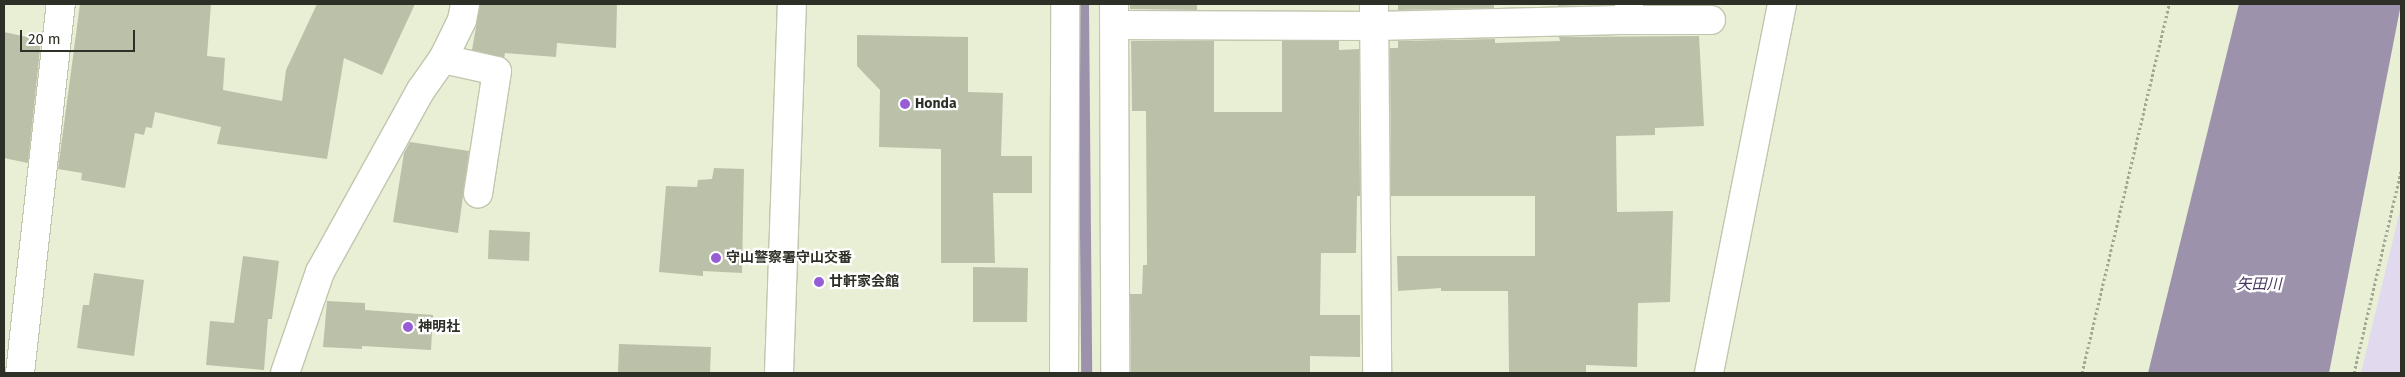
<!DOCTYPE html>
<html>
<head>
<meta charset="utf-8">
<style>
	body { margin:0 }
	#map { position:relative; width:2405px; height:377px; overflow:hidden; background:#e9efd5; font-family:"Fira Sans","Noto Sans JP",sans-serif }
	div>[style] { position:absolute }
	.green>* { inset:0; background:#e1d9ee }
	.water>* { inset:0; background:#9c92ac }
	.stream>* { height:11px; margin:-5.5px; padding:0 5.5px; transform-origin:5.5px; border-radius:5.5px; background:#9c92ac }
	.building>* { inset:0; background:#bbc1a9 }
	.path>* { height:3px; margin-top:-1.5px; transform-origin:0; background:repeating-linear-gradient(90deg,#a2a793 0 2.5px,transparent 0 5px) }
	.roads { filter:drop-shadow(1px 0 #c1c6ae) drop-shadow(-1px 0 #c1c6ae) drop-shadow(0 1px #c1c6ae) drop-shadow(0 -1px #c1c6ae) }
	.minor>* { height:28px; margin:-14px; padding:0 14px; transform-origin:14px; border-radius:14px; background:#fff }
	.dots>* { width:14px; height:14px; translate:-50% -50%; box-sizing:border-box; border:2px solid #fff; border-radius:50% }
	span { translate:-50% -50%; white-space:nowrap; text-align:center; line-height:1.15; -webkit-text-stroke:4.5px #fff; paint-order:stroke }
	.poi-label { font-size:14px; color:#2d3026; font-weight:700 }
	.left { translate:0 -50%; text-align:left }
	.water-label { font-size:15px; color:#493760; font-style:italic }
	.frame { position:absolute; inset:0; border:5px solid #2d3026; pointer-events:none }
	.scale { position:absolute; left:20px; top:30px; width:115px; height:22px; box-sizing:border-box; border:2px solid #2d3026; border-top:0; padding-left:6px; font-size:15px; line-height:18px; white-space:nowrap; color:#2d3026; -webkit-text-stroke:4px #fff; paint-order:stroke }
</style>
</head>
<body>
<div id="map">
	<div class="green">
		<div style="clip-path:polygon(2401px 206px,2401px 373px,2361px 373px)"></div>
	</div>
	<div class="water">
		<div style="clip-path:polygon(2239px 4px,2401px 4px,2329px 373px,2148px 373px)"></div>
	</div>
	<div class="stream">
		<div style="left:1083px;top:4px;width:369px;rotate:89.5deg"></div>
	</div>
	<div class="building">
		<div style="clip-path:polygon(80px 4px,211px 4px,207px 56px,225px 58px,223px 90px,282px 101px,286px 70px,317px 4px,415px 4px,382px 75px,344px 58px,327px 159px,217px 144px,221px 127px,155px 112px,152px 128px,146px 127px,144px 135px,135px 133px,125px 188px,81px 180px,82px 173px,58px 169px)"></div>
		<div style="clip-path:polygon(480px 4px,617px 4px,616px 48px,557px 43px,556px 57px,505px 53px,504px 58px,472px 50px)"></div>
		<div style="clip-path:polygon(1130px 4px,1197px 4px,1197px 10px,1130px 9px)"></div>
		<div style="clip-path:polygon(1398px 4px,1494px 4px,1494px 8px,1398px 10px)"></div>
		<div style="clip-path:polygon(1558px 4px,1613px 4px,1558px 6px)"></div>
		<div style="clip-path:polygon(4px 32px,41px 40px,28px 163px,4px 158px)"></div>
		<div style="clip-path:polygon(857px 35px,968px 37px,968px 92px,1003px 93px,1001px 156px,1032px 156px,1032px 193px,993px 193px,995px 263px,941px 263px,941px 149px,879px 147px,880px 90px,857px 66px)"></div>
		<div style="clip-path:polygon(1699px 36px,1704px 126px,1655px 128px,1655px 135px,1616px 136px,1617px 212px,1673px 211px,1670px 302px,1638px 303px,1637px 367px,1586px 365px,1586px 373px,1509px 373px,1508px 291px,1441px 291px,1441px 288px,1398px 291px,1397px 256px,1535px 256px,1535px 196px,1391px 196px,1390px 48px,1398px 48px,1398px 41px,1495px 39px,1495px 43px,1560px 41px,1559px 37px)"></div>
		<div style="clip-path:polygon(1131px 41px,1214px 41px,1214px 112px,1282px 112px,1282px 41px,1339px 41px,1339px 50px,1359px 49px,1360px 196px,1357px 196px,1356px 253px,1321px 253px,1320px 315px,1360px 315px,1360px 357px,1310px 356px,1310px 373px,1131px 373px,1130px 294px,1142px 294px,1143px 265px,1147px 265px,1146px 111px,1132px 111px)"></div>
		<div style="clip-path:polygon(410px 142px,469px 151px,458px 233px,393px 222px,404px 153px)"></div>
		<div style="clip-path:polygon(714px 168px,744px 169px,742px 273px,703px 271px,703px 276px,659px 272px,666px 186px,697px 187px,698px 180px,712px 179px)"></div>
		<div style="clip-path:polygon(489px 230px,530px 232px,529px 261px,488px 259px)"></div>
		<div style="clip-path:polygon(243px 256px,279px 261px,272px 319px,268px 319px,264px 370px,206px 365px,210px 321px,234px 323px)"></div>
		<div style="clip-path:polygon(973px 267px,1028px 268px,1027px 322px,973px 322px)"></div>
		<div style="clip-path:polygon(94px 273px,144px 280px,134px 356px,77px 348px,83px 305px,89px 305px)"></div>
		<div style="clip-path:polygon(327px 301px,365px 303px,365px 310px,433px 315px,431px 350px,362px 346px,362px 349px,323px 347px)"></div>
		<div style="clip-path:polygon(619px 344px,711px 347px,710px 373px,618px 373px)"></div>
	</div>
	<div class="path">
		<div style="left:2082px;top:373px;width:379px;rotate:-76.7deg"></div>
		<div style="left:2354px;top:373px;width:207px;rotate:-76.9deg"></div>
	</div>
	<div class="roads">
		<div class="minor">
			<div style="left:1114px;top:4px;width:369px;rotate:89.8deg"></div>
			<div style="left:1374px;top:4px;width:369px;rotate:89.5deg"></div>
			<div style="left:1629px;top:20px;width:82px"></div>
			<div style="left:1114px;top:25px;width:261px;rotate:0.2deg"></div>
			<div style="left:1375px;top:26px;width:254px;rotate:-1.4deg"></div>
			<div style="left:1629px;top:20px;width:16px;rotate:-90deg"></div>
			<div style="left:443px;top:59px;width:55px;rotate:12.5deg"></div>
			<div style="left:497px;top:71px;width:124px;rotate:98.8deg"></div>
			<div style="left:20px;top:373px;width:371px;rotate:-83.7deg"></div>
			<div style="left:285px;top:373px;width:107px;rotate:-70.9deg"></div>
			<div style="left:320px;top:272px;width:208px;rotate:-61deg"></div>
			<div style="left:421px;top:90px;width:38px;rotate:-55deg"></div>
			<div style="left:443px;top:59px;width:43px;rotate:-64deg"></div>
			<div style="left:462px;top:20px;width:16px;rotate:-79deg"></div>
			<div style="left:779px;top:373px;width:369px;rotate:-88deg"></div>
			<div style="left:1064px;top:373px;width:369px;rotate:-89.8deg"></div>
			<div style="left:1709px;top:373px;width:376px;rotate:-78.8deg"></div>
		</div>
	</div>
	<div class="dots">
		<div style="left:905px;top:104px;background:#965dd5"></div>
		<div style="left:716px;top:258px;background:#965dd5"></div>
		<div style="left:819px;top:282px;background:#965dd5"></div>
		<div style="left:408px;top:327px;background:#965dd5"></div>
	</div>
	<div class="poi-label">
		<span class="left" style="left:915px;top:104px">Honda</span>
		<span class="left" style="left:726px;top:258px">守山警察署守山交番</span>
		<span class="left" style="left:829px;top:282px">廿軒家会館</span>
		<span class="left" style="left:418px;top:327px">神明社</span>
	</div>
	<div class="water-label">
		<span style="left:2259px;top:285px">矢田川</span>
	</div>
	<div class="frame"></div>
	<div class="scale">20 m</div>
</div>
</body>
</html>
